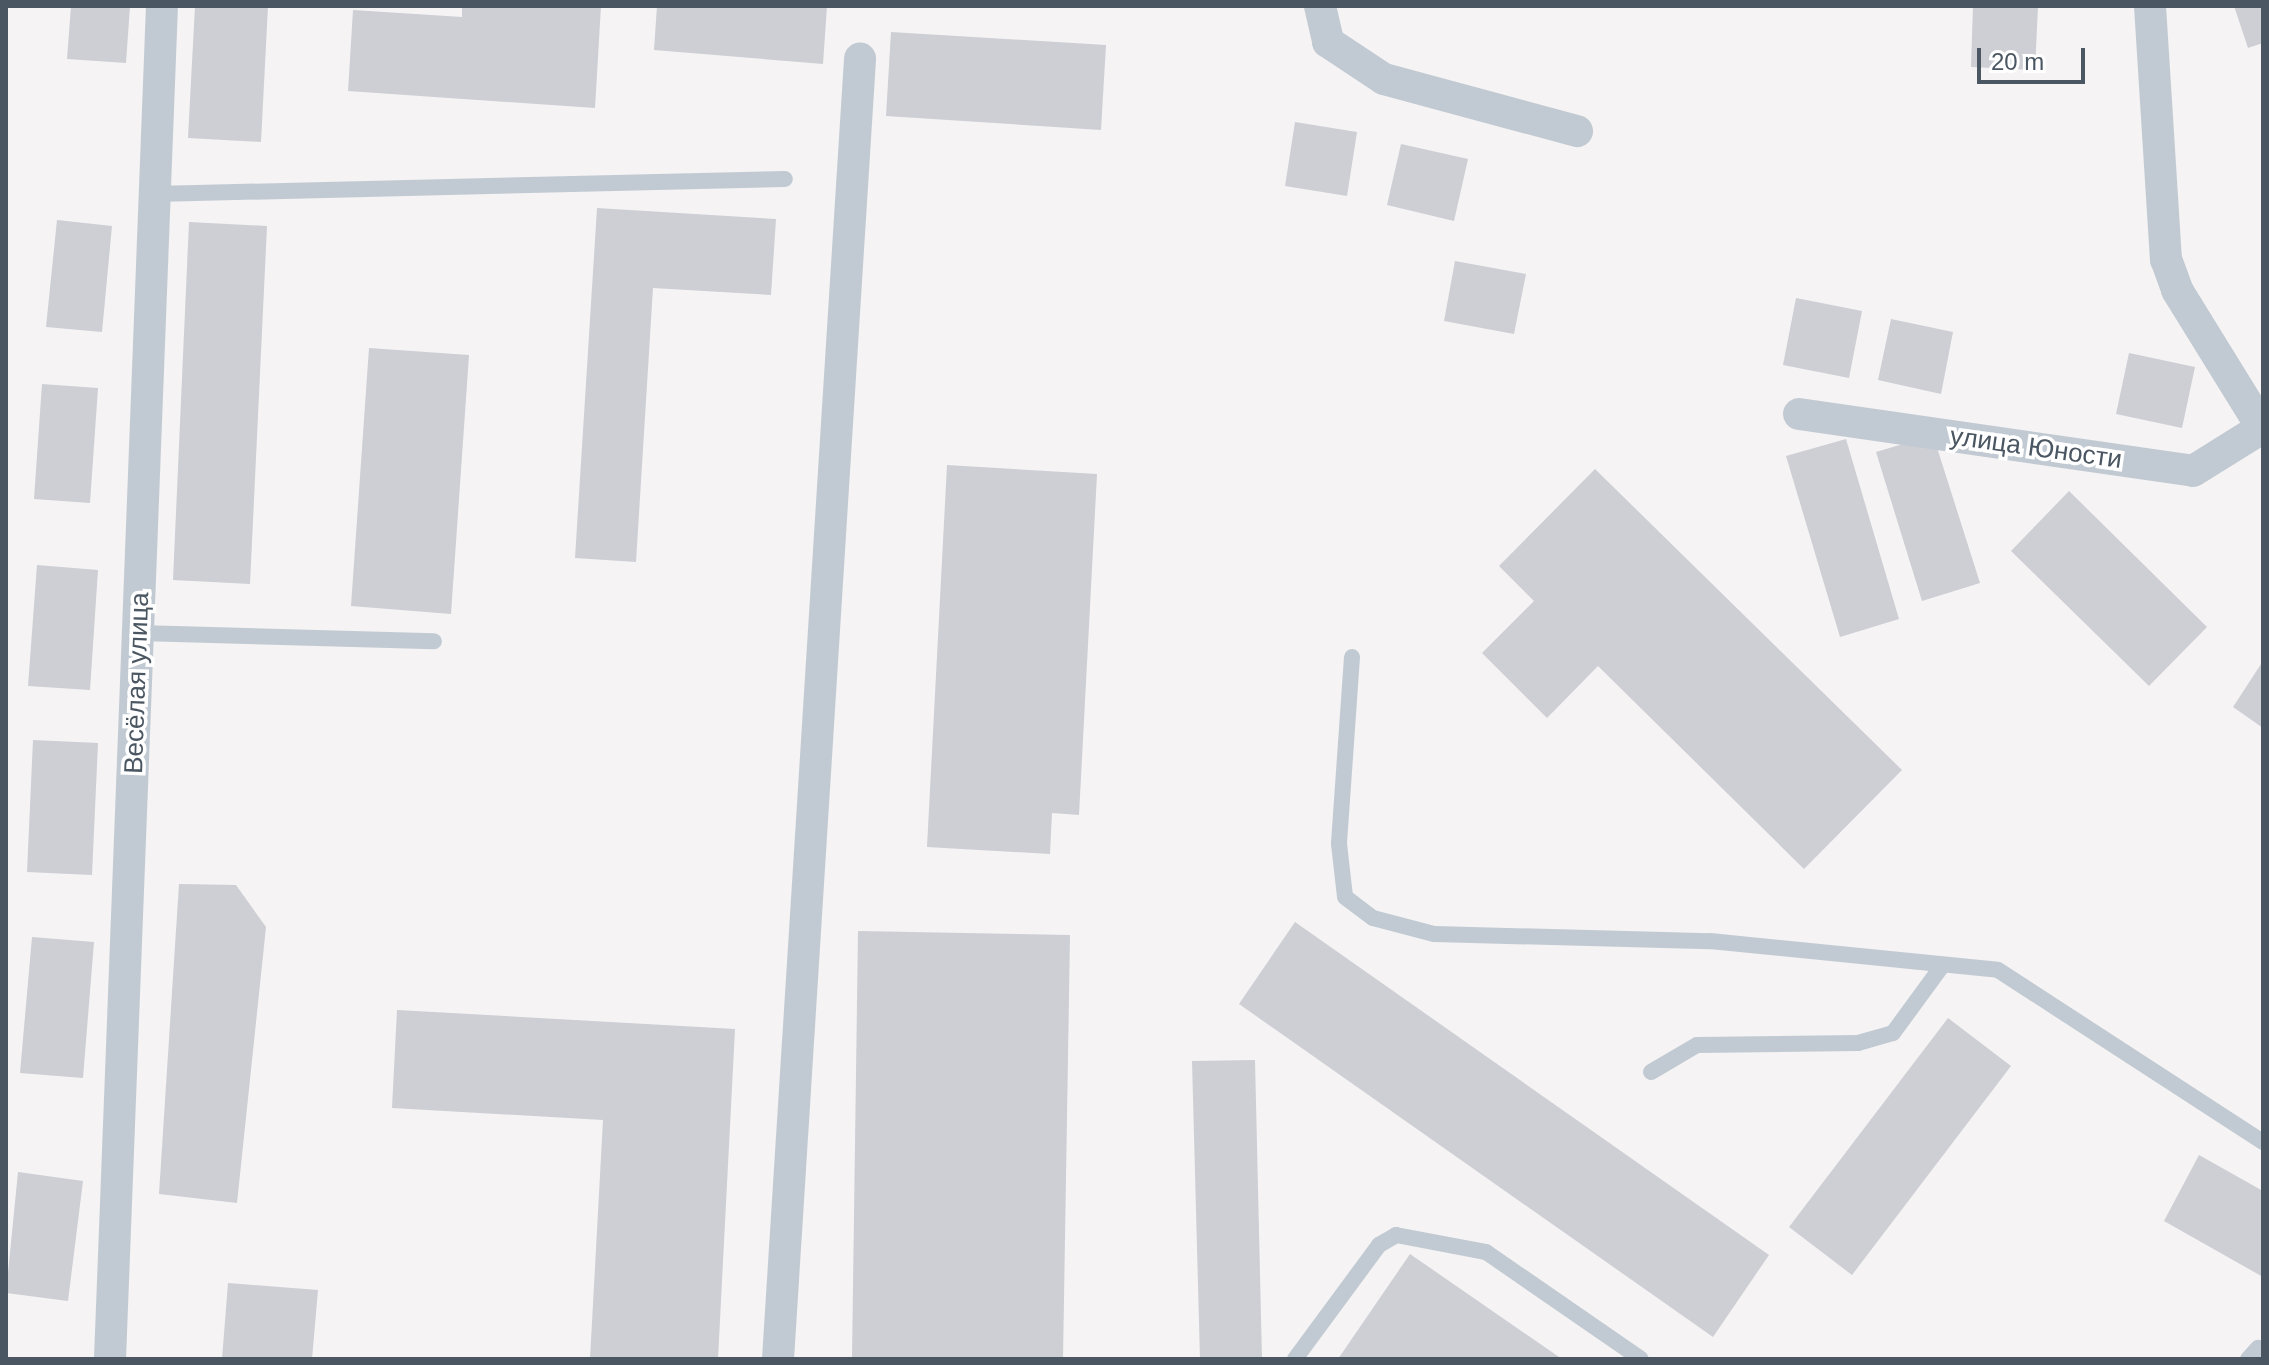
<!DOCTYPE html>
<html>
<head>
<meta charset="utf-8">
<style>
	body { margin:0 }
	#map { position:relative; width:2269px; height:1365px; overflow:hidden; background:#f5f3f3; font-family:Helvetica,sans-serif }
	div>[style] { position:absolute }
	.building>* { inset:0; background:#cdcfd5 }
	.lane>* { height:16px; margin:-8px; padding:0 8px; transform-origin:8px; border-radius:8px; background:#c1cad2 }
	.street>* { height:32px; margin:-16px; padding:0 16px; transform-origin:16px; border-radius:16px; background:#c1cad2 }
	span { translate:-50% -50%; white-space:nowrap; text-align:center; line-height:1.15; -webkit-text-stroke:7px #fff; paint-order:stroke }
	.street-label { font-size:26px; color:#4a5661 }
	.frame { position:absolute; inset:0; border:8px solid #4a5661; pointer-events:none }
	.scale { position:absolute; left:1977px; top:48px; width:108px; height:36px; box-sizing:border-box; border:4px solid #4a5661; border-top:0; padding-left:10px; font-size:24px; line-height:28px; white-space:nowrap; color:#4a5661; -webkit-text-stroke:6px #fff; paint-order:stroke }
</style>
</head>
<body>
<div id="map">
	<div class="building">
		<div style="clip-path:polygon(71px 6px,130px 6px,126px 63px,67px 59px)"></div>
		<div style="clip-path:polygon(195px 6px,268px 6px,261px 142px,188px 138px)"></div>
		<div style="clip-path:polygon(462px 6px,601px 6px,595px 108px,348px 91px,353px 10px,462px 17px)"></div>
		<div style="clip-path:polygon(657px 6px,827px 6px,823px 64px,654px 50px)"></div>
		<div style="clip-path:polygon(1973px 6px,2038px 6px,2035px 70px,1971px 67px)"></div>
		<div style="clip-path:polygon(2234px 6px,2263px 6px,2263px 43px,2248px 48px)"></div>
		<div style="clip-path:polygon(891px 32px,1106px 45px,1101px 130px,886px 116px)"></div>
		<div style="clip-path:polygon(1295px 122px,1357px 132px,1347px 196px,1285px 186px)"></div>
		<div style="clip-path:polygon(1401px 144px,1468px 159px,1454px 221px,1387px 205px)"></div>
		<div style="clip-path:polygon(597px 208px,776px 219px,771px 295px,653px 288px,636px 562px,575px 558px)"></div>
		<div style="clip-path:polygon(57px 220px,112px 226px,102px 332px,46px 327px)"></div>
		<div style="clip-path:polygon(189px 222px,267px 226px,250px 584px,173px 580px)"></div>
		<div style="clip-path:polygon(1455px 261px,1526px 274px,1514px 334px,1444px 321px)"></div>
		<div style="clip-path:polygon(1796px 298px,1862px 311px,1849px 378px,1783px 365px)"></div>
		<div style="clip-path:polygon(1891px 319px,1953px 332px,1941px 394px,1878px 380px)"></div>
		<div style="clip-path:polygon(369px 348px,469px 355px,451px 614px,351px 606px)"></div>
		<div style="clip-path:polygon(2129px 353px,2195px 367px,2182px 428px,2116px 414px)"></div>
		<div style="clip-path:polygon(42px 384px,98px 388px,90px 503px,34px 499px)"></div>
		<div style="clip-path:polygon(1933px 435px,1980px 583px,1922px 601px,1876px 452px)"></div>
		<div style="clip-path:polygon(1846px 439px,1899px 619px,1840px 637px,1786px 456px)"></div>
		<div style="clip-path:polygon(947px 465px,1097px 474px,1079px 815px,1052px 813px,1050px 854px,927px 847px)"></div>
		<div style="clip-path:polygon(1595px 469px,1902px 770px,1804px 869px,1598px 666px,1547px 718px,1482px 653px,1534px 601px,1499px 566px)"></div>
		<div style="clip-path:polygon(2069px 491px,2207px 627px,2149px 686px,2011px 551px)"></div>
		<div style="clip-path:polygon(37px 565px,98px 570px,90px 690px,28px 686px)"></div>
		<div style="clip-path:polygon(2263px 661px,2263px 728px,2233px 707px)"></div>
		<div style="clip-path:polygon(33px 740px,98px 743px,92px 875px,27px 872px)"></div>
		<div style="clip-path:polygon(179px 884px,236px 885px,266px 927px,237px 1203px,159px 1194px)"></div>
		<div style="clip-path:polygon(1295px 922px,1769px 1255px,1713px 1337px,1239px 1004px)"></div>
		<div style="clip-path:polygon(858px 931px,1070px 935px,1063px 1359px,852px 1359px)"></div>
		<div style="clip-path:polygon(32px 937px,94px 942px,83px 1078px,20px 1073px)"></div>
		<div style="clip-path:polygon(397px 1010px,735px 1029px,718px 1359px,590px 1359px,603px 1120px,392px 1108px)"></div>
		<div style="clip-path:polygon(1948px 1018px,2011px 1066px,1852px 1275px,1789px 1227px)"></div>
		<div style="clip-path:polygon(1255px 1060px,1262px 1359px,1200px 1359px,1192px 1061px)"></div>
		<div style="clip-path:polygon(2199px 1155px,2263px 1191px,2263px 1277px,2164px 1221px)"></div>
		<div style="clip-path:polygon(18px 1172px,83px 1181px,68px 1301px,6px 1293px)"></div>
		<div style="clip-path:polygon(1410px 1254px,1562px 1359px,1338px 1359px)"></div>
		<div style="clip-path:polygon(228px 1283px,318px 1290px,312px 1359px,222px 1359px)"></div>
	</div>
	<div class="lane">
		<div style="left:155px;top:194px;width:630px;rotate:-1.36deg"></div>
		<div style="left:139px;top:633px;width:295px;rotate:1.6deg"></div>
		<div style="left:1352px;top:657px;width:187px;rotate:94deg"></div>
		<div style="left:1339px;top:844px;width:53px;rotate:83.5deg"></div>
		<div style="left:1345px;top:897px;width:35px;rotate:37deg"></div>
		<div style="left:1373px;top:918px;width:63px;rotate:14.7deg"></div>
		<div style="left:1434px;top:934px;width:276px;rotate:1.5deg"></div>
		<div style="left:1710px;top:941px;width:289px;rotate:5.7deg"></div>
		<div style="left:1998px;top:970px;width:316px;rotate:33deg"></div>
		<div style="left:1651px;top:1072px;width:53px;rotate:-30.4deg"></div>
		<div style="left:1697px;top:1045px;width:161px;rotate:-0.7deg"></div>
		<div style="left:1858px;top:1043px;width:36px;rotate:-16deg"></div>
		<div style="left:1893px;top:1033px;width:83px;rotate:-53.8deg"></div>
		<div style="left:1295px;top:1359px;width:142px;rotate:-53.6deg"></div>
		<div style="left:1379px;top:1245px;width:20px;rotate:-30deg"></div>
		<div style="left:1396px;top:1235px;width:92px;rotate:10.7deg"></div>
		<div style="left:1486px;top:1252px;width:188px;rotate:34.6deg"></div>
		<div style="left:2248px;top:1359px;width:15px;rotate:-48deg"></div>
	</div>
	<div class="street">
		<div style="left:1320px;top:6px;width:37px;rotate:77deg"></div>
		<div style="left:1328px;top:42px;width:67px;rotate:33.5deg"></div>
		<div style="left:1384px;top:79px;width:200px;rotate:15.1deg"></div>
		<div style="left:2150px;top:6px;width:254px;rotate:86.4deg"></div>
		<div style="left:2166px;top:259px;width:33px;rotate:70deg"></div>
		<div style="left:2177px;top:290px;width:163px;rotate:58.3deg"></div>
		<div style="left:1799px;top:414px;width:398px;rotate:8.2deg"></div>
		<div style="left:2193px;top:471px;width:81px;rotate:-31.9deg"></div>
		<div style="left:110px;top:1359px;width:1354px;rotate:-87.8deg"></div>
		<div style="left:778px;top:1359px;width:1303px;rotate:-86.39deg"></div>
	</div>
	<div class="street-label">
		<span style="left:2036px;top:448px;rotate:8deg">улица Юности</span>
		<span style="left:137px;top:683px;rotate:-88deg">Весёлая улица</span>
	</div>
	<div class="frame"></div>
	<div class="scale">20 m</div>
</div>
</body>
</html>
